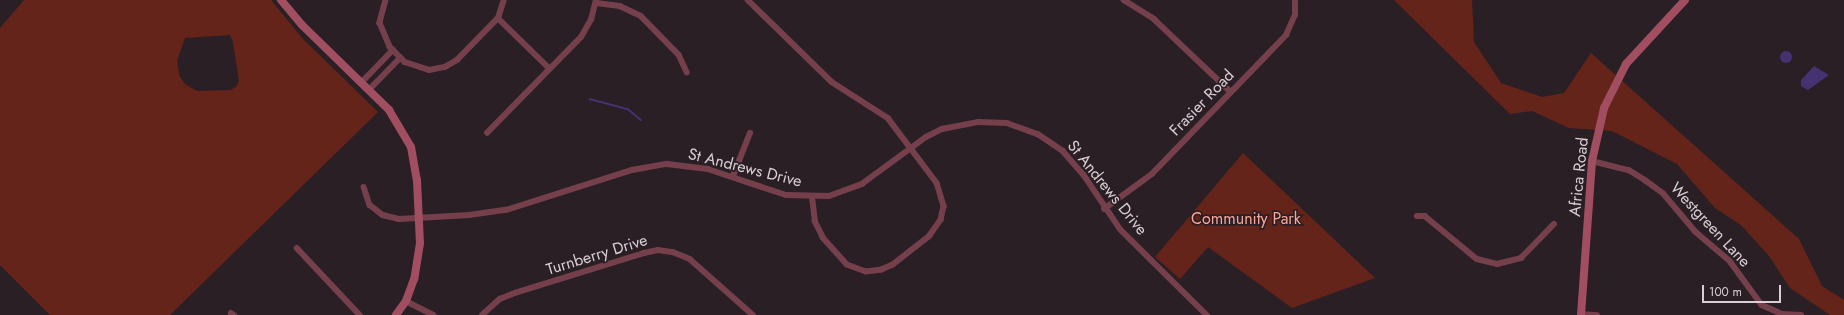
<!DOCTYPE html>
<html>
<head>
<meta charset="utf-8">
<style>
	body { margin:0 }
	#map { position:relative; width:1844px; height:315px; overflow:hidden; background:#2b1f26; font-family:Jost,sans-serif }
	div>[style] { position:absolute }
	.green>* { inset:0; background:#642419 }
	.water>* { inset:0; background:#453270 }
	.round { border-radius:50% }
	.stream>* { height:1.5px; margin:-0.75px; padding:0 0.75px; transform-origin:0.75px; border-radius:0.75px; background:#453270 }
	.street>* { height:5.5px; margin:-2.75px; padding:0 2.75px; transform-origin:2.75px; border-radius:2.75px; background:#75404b }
	.secondary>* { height:8px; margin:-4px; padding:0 4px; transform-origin:4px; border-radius:4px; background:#a24e61 }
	span { translate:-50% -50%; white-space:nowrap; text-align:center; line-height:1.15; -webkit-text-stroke:3.5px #2b1f26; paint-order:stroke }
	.street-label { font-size:16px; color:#d8cfd4 }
	.park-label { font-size:16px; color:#fca594 }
	.scale { position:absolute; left:1702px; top:285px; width:79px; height:18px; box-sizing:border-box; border:2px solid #d8cfd4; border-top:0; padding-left:5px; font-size:12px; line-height:14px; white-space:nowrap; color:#d8cfd4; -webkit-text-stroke:3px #2b1f26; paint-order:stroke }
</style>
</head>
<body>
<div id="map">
	<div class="green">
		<div style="clip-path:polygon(evenodd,24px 0,271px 0,303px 39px,378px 112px,170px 315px,50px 315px,0 265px,0 28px,24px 0,230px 35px,233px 42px,239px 81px,236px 87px,230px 90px,197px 91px,185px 84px,180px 77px,177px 61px,185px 38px,230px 35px)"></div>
		<div style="clip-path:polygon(1394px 0,1472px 0,1474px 42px,1501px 83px,1542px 97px,1564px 93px,1591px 53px,1799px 239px,1822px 286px,1844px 300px,1844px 315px,1830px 315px,1790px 288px,1769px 256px,1741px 225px,1715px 208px,1677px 164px,1612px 131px,1569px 128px,1532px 111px,1510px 114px)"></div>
		<div style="clip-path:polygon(1243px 153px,1375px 278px,1292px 308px,1208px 247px,1180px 279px,1155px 257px)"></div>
	</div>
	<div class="water">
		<div class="round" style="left:1780px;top:51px;width:12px;height:12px"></div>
		<div style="clip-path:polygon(1814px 66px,1829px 75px,1808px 90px,1801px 86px,1801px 80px)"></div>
	</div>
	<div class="stream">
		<div style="left:590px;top:99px;width:39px;rotate:15deg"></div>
		<div style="left:628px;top:109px;width:17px;rotate:40deg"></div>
	</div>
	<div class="street">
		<div style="left:386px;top:0;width:24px;rotate:105deg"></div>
		<div style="left:380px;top:23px;width:26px;rotate:67deg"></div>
		<div style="left:390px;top:47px;width:21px;rotate:45deg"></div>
		<div style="left:405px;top:62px;width:25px;rotate:18deg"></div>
		<div style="left:429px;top:70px;width:16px;rotate:-11deg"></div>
		<div style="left:445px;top:67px;width:14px;rotate:-30deg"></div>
		<div style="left:457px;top:60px;width:59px;rotate:-45.7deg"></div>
		<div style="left:498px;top:18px;width:19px;rotate:-72deg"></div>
		<div style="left:748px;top:0;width:117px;rotate:44.3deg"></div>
		<div style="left:832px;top:82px;width:67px;rotate:32.7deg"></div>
		<div style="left:888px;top:118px;width:81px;rotate:53deg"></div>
		<div style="left:937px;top:183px;width:24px;rotate:73deg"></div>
		<div style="left:944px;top:206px;width:14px;rotate:102deg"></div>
		<div style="left:941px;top:220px;width:19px;rotate:125deg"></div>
		<div style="left:930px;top:236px;width:47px;rotate:141.9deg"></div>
		<div style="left:893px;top:265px;width:12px;rotate:156deg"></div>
		<div style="left:882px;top:270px;width:16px;rotate:173deg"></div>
		<div style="left:866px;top:272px;width:20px;rotate:-160deg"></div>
		<div style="left:847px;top:265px;width:36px;rotate:-132deg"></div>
		<div style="left:823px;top:238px;width:18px;rotate:-117deg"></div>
		<div style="left:815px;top:222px;width:25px;rotate:-97deg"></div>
		<div style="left:1124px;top:0;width:36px;rotate:32deg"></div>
		<div style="left:1154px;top:19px;width:106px;rotate:43.5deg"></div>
		<div style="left:596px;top:3px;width:24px;rotate:7deg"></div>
		<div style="left:620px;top:6px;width:23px;rotate:25deg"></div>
		<div style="left:641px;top:16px;width:54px;rotate:45.7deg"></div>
		<div style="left:679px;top:55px;width:19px;rotate:65deg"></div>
		<div style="left:498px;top:18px;width:71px;rotate:44.4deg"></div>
		<div style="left:361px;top:83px;width:46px;rotate:-45.9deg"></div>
		<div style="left:369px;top:90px;width:45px;rotate:-45.9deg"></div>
		<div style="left:487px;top:133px;width:134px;rotate:-45.6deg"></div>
		<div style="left:581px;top:37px;width:20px;rotate:-60deg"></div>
		<div style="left:591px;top:20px;width:21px;rotate:-76deg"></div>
		<div style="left:1592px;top:161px;width:38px;rotate:14deg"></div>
		<div style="left:1629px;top:170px;width:19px;rotate:32deg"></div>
		<div style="left:1645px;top:180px;width:22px;rotate:36deg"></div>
		<div style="left:1663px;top:193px;width:51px;rotate:49.8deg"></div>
		<div style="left:1696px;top:232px;width:45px;rotate:40.5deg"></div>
		<div style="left:1730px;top:261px;width:54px;rotate:54deg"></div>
		<div style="left:1762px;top:305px;width:22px;rotate:24deg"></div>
		<div style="left:1782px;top:314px;width:19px;rotate:3deg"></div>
		<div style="left:733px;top:176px;width:46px;rotate:-68.4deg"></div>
		<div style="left:364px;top:187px;width:19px;rotate:72deg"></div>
		<div style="left:370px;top:205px;width:16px;rotate:38deg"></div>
		<div style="left:383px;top:215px;width:16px;rotate:14deg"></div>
		<div style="left:399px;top:219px;width:70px;rotate:-3.3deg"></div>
		<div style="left:469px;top:215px;width:37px;rotate:-8deg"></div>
		<div style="left:506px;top:210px;width:132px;rotate:-17.6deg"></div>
		<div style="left:632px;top:170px;width:36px;rotate:-10deg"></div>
		<div style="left:667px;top:164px;width:41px;rotate:7deg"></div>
		<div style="left:708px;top:169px;width:82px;rotate:18.4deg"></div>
		<div style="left:786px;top:195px;width:43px;rotate:1.3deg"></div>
		<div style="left:829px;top:196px;width:35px;rotate:-20deg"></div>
		<div style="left:862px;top:184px;width:79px;rotate:-36.3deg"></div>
		<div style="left:926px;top:137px;width:18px;rotate:-27deg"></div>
		<div style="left:942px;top:129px;width:37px;rotate:-11deg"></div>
		<div style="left:978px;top:122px;width:29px;rotate:2deg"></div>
		<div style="left:1007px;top:123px;width:33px;rotate:20deg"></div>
		<div style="left:1038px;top:134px;width:30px;rotate:34deg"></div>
		<div style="left:1063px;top:151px;width:32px;rotate:49deg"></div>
		<div style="left:1084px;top:175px;width:66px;rotate:56.1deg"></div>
		<div style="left:1121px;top:230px;width:121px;rotate:44.7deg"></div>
		<div style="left:1104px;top:209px;width:59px;rotate:-36.1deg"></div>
		<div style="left:1152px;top:174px;width:193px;rotate:-46deg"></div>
		<div style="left:1286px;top:35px;width:22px;rotate:-66deg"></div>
		<div style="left:1295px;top:15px;width:15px;rotate:-90deg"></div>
		<div style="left:1417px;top:216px;width:8px"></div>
		<div style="left:1425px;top:216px;width:67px;rotate:39.6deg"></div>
		<div style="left:1477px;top:259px;width:21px;rotate:14deg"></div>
		<div style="left:1497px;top:264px;width:25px;rotate:-14deg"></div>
		<div style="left:1521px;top:258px;width:47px;rotate:-45.9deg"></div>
		<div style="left:297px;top:248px;width:92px;rotate:46.8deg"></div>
		<div style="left:406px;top:301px;width:31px;rotate:27deg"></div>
		<div style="left:231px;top:313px;width:4px;rotate:34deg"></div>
		<div style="left:1581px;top:314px;width:16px;rotate:4deg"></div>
		<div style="left:482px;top:315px;width:24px;rotate:-42deg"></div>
		<div style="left:500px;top:299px;width:16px;rotate:-22deg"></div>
		<div style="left:515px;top:293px;width:135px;rotate:-17.2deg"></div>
		<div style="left:644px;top:253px;width:14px;rotate:-12deg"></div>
		<div style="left:658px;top:250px;width:15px;rotate:8deg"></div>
		<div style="left:673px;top:252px;width:18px;rotate:22deg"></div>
		<div style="left:690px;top:259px;width:84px;rotate:41.6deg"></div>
	</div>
	<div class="secondary">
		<div style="left:281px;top:0;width:33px;rotate:50deg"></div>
		<div style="left:302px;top:25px;width:122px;rotate:44.3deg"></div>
		<div style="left:389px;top:110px;width:43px;rotate:59.3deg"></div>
		<div style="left:411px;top:147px;width:34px;rotate:80deg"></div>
		<div style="left:417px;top:180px;width:63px;rotate:87.3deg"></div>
		<div style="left:420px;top:243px;width:36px;rotate:99deg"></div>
		<div style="left:414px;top:279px;width:23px;rotate:110deg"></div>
		<div style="left:406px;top:301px;width:17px;rotate:126deg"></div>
		<div style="left:1581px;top:315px;width:154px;rotate:-85.9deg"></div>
		<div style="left:1592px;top:161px;width:54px;rotate:-77.2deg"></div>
		<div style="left:1604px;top:108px;width:49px;rotate:-63.4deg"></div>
		<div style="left:1626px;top:64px;width:87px;rotate:-47.3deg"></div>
	</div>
	<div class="street-label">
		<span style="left:1202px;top:103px;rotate:-46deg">Frasier Road</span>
		<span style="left:745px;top:168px;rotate:14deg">St Andrews Drive</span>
		<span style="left:1579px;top:177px;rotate:-84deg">Africa Road</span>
		<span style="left:1107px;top:188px;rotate:51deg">St Andrews Drive</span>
		<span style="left:1710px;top:225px;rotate:47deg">Westgreen Lane</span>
		<span style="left:597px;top:255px;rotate:-17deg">Turnberry Drive</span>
	</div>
	<div class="park-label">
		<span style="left:1246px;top:219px">Community Park</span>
	</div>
	<div class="scale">100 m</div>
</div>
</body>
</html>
